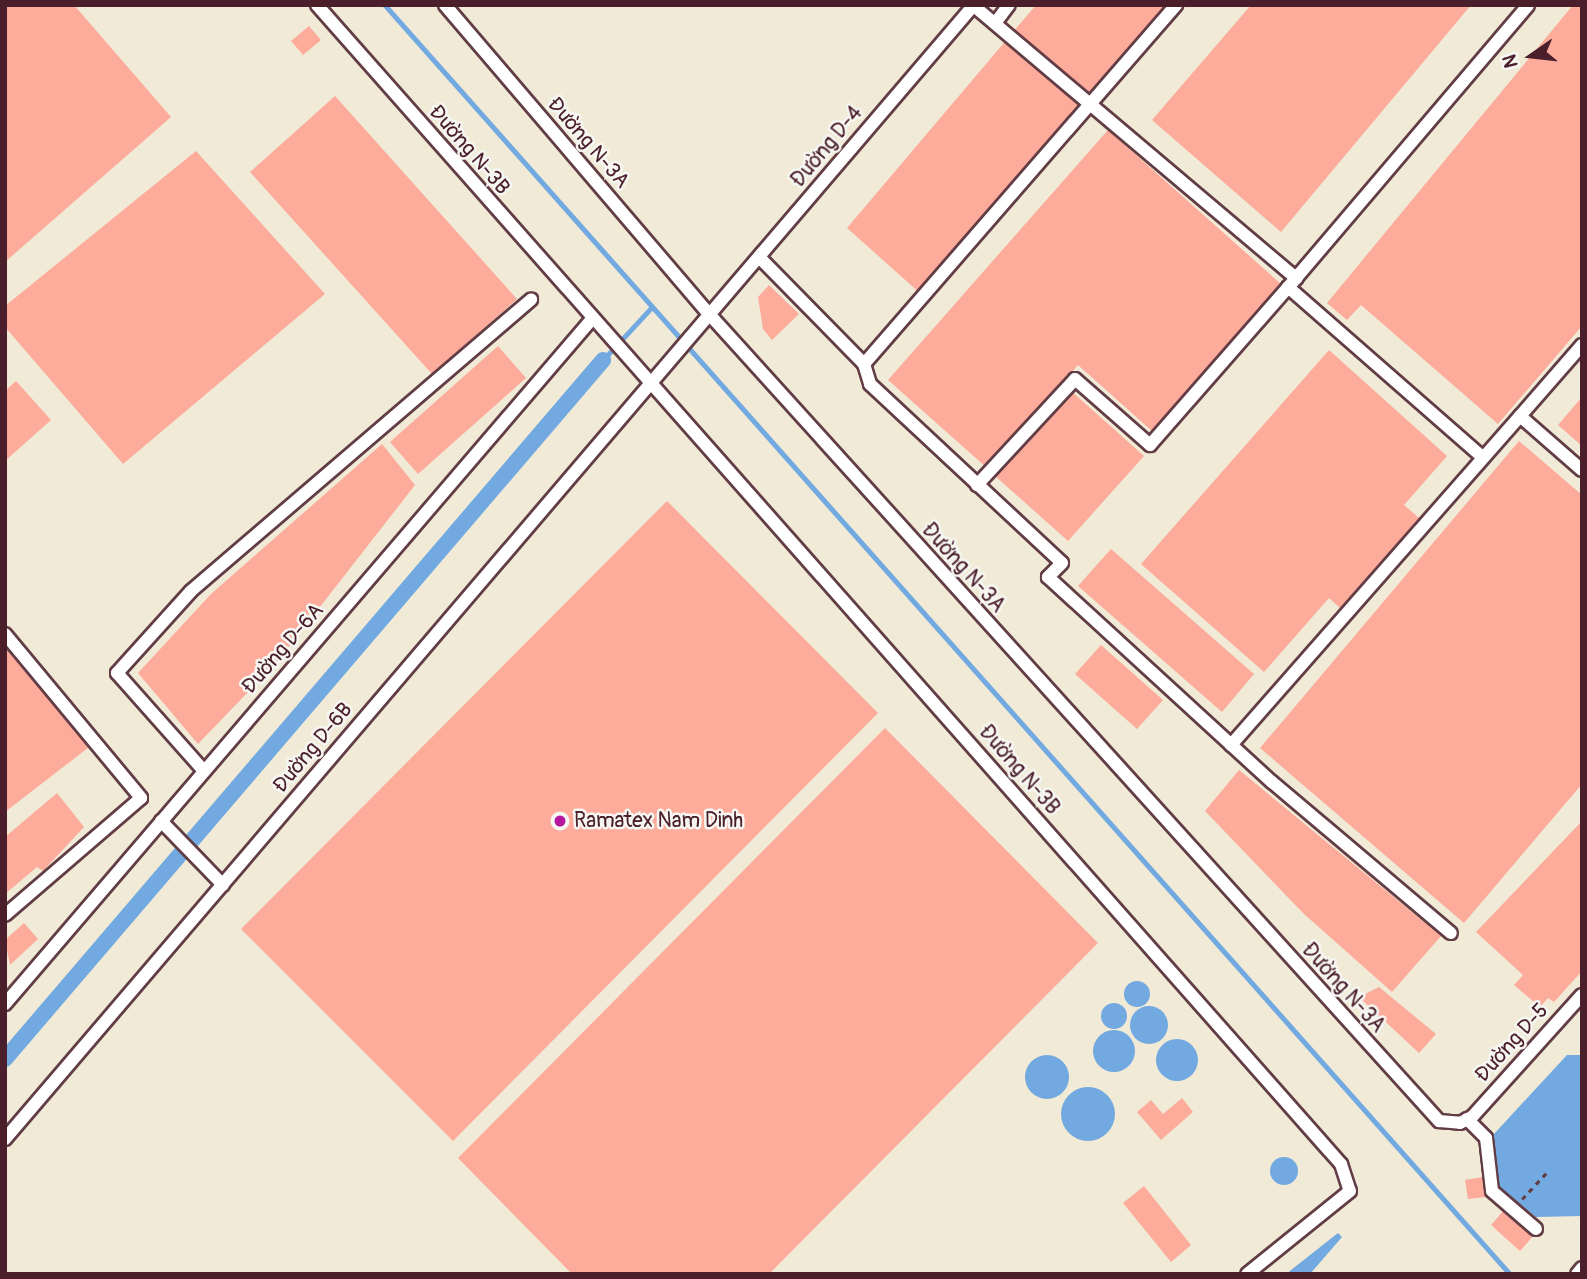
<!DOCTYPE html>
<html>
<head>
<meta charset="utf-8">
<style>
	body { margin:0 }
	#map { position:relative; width:1587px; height:1279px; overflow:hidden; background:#f0ead7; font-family:Pangolin,sans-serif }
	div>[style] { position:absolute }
	.water>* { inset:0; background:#71a9e0 }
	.round { border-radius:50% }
	.stream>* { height:4.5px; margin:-2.25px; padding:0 2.25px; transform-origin:2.25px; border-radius:2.25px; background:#71a9e0 }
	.canal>* { height:16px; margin:-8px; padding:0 8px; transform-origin:8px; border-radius:8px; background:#71a9e0 }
	.building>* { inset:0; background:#fdab9a }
	.path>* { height:2.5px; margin-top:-1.25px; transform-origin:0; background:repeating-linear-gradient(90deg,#633d45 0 5px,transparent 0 10px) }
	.roads { filter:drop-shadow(2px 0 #633d45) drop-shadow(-2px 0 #633d45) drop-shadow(0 2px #633d45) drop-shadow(0 -2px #633d45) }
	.street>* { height:12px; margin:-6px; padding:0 6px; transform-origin:6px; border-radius:6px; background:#fff }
	.dots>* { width:19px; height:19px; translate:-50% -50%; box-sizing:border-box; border:4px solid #f6f6f2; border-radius:50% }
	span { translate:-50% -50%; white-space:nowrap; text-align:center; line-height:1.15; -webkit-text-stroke:5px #f6f6f2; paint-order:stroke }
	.street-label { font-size:21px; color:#4a1f2b }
	.poi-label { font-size:21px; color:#4a1f2b }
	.left { translate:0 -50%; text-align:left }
	.frame { position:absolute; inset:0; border:7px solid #4a1f2b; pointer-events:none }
	.north { position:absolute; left:1496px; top:21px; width:70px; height:70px; -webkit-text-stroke:5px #f6f6f2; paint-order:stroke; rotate:256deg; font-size:19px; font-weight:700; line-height:28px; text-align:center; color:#4a1f2b }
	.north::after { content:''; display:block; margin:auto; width:24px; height:32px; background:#4a1f2b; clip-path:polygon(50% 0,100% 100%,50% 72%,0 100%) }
</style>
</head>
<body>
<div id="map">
	<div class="water">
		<div class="round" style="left:1124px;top:981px;width:26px;height:26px"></div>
		<div class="round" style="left:1101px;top:1003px;width:26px;height:26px"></div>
		<div class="round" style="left:1130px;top:1006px;width:38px;height:38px"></div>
		<div class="round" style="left:1093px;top:1030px;width:42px;height:42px"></div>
		<div class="round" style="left:1156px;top:1039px;width:42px;height:42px"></div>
		<div class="round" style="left:1025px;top:1055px;width:44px;height:44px"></div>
		<div style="clip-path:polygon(1567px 1055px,1582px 1055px,1582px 1216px,1536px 1217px,1497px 1185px,1494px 1134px)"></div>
		<div class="round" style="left:1061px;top:1087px;width:54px;height:54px"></div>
		<div class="round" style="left:1270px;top:1157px;width:28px;height:28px"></div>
		<div style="clip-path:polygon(1338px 1233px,1342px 1237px,1310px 1274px,1286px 1274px)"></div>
	</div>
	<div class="stream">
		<div style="left:385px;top:5px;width:1696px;rotate:48.44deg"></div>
		<div style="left:603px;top:360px;width:71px;rotate:-47.3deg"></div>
	</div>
	<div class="canal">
		<div style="left:5px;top:1059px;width:920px;rotate:-49.45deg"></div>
	</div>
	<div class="building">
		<div style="clip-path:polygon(5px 5px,74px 5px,171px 117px,5px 262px)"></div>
		<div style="clip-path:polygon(1036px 5px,1167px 5px,921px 294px,847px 228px)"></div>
		<div style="clip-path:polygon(1251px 5px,1471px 5px,1281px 232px,1152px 120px)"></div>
		<div style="clip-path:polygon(1573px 5px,1582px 5px,1582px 326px,1498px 424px,1361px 305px,1347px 320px,1327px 303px)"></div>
		<div style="clip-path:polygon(309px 26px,321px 40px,303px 55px,291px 41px)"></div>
		<div style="clip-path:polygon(335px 96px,517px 299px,432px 374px,250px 172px)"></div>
		<div style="clip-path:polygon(1108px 130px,1281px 284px,1152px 431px,1078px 365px,987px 468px,888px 380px)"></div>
		<div style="clip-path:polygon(196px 151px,325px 294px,123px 464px,5px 327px,5px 306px)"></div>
		<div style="clip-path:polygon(769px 285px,799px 314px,772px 340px,763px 329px,758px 297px)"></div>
		<div style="clip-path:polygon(498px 346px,526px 378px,418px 474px,390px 442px)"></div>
		<div style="clip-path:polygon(1329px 350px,1447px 456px,1404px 505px,1419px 518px,1340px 608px,1329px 598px,1264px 672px,1141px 564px)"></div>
		<div style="clip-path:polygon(16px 381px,51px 420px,5px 461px,5px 391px)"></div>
		<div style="clip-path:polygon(1070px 390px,1144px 456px,1068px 541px,994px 475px)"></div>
		<div style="clip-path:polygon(1582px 397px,1582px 446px,1558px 425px)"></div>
		<div style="clip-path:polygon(1519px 441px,1582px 495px,1582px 784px,1464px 923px,1260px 748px)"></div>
		<div style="clip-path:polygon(382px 444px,415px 485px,277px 662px,198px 744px,138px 673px,211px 594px)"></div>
		<div style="clip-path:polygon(667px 501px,878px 713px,453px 1141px,241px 929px)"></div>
		<div style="clip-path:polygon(1111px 549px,1254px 674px,1222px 712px,1078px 586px)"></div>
		<div style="clip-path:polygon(1101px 645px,1163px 700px,1137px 729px,1075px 674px)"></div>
		<div style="clip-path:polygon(5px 646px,93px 744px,5px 812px)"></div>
		<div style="clip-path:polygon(885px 728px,1098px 943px,769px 1274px,572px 1274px,458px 1158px)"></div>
		<div style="clip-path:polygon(1239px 770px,1441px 936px,1392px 992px,1304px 914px,1205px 811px)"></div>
		<div style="clip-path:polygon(57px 793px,84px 827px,43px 871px,37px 867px,5px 894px,5px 837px)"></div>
		<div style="clip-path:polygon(1582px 821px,1582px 971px,1554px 1002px,1548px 998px,1540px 1007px,1514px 985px,1523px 975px,1476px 932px)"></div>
		<div style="clip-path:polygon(24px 923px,38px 939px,10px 965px,5px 940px)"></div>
		<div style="clip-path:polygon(1379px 987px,1436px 1034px,1419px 1053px,1359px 997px)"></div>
		<div style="clip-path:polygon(1182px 1098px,1193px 1112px,1161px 1140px,1137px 1112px,1151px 1100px,1163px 1114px)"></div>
		<div style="clip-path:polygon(1483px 1177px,1486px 1197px,1468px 1199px,1465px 1180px)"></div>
		<div style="clip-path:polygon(1144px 1186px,1191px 1245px,1171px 1262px,1123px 1203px)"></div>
		<div style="clip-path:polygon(1505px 1209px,1534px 1235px,1520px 1251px,1491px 1225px)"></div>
	</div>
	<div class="path">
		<div style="left:1522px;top:1199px;width:38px;rotate:-47deg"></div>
	</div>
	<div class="roads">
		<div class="street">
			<div style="left:317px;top:5px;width:1547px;rotate:48.54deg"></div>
			<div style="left:1341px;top:1164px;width:28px;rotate:72deg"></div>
			<div style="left:1350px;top:1191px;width:132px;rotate:141.1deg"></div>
			<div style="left:445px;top:5px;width:408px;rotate:49.5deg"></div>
			<div style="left:710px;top:315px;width:1087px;rotate:47.87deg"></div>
			<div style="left:1439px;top:1121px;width:21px;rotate:5deg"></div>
			<div style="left:1460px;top:1123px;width:13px;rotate:-27deg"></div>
			<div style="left:1472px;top:1117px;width:164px;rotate:-48deg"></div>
			<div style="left:974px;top:6px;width:422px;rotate:40.2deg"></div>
			<div style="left:1296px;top:278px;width:358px;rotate:-49.6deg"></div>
			<div style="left:996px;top:22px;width:21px;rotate:-53deg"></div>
			<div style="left:759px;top:257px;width:150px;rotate:45.5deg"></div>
			<div style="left:864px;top:364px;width:21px;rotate:73deg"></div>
			<div style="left:870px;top:384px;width:262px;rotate:43deg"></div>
			<div style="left:1062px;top:563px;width:20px;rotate:135deg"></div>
			<div style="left:1048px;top:577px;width:304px;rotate:42.5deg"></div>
			<div style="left:1272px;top:782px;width:234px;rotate:40.2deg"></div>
			<div style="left:1288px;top:287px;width:259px;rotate:41.2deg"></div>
			<div style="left:1582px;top:345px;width:94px;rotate:131.1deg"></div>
			<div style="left:1520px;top:416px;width:82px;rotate:41.1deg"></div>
			<div style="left:864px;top:364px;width:476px;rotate:-49deg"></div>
			<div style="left:977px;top:485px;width:144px;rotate:-47.2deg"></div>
			<div style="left:1075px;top:379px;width:100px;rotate:41.3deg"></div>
			<div style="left:1150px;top:445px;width:222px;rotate:-48.8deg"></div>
			<div style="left:5px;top:634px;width:213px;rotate:50.3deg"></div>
			<div style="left:141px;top:798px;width:179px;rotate:139.3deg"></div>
			<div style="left:1231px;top:745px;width:438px;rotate:-48.7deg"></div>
			<div style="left:204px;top:771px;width:131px;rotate:-131.6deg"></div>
			<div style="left:117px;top:673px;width:110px;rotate:-47.9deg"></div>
			<div style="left:191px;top:591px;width:448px;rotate:-40.6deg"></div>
			<div style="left:161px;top:821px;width:89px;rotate:45.9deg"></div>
			<div style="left:5px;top:1004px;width:901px;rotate:-49.41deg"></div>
			<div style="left:1467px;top:1119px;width:27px;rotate:45deg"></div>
			<div style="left:1486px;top:1138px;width:53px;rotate:83.5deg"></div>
			<div style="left:1492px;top:1191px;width:58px;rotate:40.8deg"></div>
			<div style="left:5px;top:1139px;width:1492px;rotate:-49.49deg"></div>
			<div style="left:1577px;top:1274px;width:8px;rotate:-50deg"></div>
		</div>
	</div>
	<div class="dots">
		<div style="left:560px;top:821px;background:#b5179e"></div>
	</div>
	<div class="street-label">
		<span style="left:588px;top:143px;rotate:49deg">Đường N-3A</span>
		<span style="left:827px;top:147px;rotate:-50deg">Đường D-4</span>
		<span style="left:469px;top:150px;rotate:49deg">Đường N-3B</span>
		<span style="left:963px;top:568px;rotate:48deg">Đường N-3A</span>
		<span style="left:283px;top:649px;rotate:-49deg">Đường D-6A</span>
		<span style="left:313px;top:748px;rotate:-50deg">Đường D-6B</span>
		<span style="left:1019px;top:770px;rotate:49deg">Đường N-3B</span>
		<span style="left:1343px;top:988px;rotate:48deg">Đường N-3A</span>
		<span style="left:1512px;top:1043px;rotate:-48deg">Đường D-5</span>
	</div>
	<div class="poi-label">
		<span class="left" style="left:574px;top:821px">Ramatex Nam Dinh</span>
	</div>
	<div class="frame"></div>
	<div class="north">N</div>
</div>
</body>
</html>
